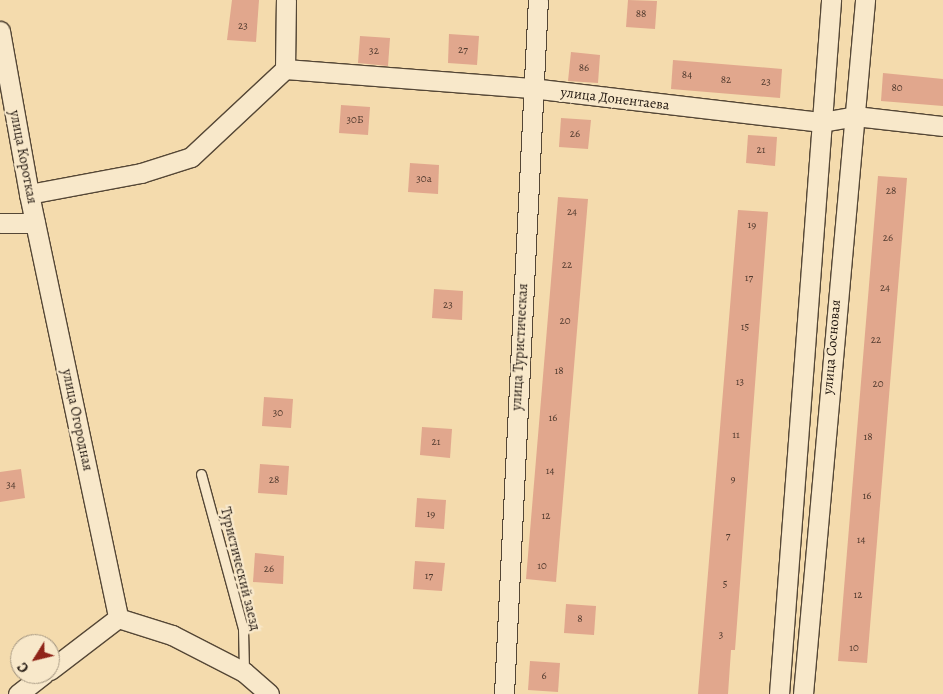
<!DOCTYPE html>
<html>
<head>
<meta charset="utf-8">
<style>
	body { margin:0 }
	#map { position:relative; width:943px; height:694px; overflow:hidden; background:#f4dbad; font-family:Alegreya,serif }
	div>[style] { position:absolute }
	.building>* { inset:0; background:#e1a78d }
	.roads { filter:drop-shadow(1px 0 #554736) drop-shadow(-1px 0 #554736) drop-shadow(0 1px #554736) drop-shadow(0 -1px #554736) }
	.lane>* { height:9px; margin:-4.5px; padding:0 4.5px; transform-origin:4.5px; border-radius:4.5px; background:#f8e8ca }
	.street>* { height:19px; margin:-9.5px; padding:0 9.5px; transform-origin:9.5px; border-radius:9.5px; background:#f8e8ca }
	span { translate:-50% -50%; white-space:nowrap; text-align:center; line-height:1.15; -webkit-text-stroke:4.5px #f8e8ca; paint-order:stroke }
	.number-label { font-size:11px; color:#503a2e }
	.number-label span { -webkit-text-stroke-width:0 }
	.street-label { font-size:14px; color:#20160f }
	.north { position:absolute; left:10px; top:634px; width:50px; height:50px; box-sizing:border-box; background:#f8e8ca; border:1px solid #a2947f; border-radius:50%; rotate:234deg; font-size:14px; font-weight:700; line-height:20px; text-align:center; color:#20160f }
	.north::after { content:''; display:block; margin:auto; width:18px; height:22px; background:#8f2418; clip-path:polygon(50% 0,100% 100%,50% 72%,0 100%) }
</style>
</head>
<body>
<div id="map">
	<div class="building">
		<div style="clip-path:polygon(232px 0,259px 0,256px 42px,227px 40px)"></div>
		<div style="clip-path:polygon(628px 0,657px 1px,655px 29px,626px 27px)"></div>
		<div style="clip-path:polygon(449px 34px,479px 36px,477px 65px,448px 63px)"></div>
		<div style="clip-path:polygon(360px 36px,390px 38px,388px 66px,358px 63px)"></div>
		<div style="clip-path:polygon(571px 52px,600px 55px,598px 83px,568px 81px)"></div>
		<div style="clip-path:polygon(673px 60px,782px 69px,780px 98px,671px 89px)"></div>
		<div style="clip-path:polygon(883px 73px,943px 79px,943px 106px,881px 101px)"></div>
		<div style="clip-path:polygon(341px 105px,370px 107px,368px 135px,339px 133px)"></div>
		<div style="clip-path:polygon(561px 118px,591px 120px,588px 149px,559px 147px)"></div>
		<div style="clip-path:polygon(748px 135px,777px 137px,775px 166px,746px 163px)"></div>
		<div style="clip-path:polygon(410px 163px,439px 165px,438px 194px,408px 192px)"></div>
		<div style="clip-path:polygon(878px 176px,907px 178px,867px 663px,838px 661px)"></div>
		<div style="clip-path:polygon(558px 197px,588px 199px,556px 582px,526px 579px)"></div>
		<div style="clip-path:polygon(738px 210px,768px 212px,735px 650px,731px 650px,728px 694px,698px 694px)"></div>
		<div style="clip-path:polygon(434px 289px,463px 291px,462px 320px,432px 318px)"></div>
		<div style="clip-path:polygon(264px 397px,293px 399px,291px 428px,262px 426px)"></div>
		<div style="clip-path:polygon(422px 427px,452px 429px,450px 458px,420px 455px)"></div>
		<div style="clip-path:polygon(260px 464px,289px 466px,287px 495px,258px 493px)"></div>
		<div style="clip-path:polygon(21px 469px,25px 498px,0 502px,0 472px)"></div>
		<div style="clip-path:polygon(417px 498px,446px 500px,444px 529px,415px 527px)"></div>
		<div style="clip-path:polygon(255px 553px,284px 556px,283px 584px,253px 582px)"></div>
		<div style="clip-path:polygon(415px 561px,445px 563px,442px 591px,413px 589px)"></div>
		<div style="clip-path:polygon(566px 604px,596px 606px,594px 635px,564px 633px)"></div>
		<div style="clip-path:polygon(530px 661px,560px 663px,558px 692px,528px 690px)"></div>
	</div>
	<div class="roads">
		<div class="lane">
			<div style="left:201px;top:474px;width:161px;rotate:74.8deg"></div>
			<div style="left:243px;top:629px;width:42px;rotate:88.6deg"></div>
		</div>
		<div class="street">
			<div style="left:0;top:31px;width:166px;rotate:79.9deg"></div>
			<div style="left:29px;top:194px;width:433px;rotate:78.1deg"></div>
			<div style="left:285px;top:69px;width:247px;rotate:4.4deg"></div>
			<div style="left:531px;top:88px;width:293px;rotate:6.7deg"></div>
			<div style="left:822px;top:122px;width:34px;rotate:-10deg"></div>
			<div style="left:855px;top:116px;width:89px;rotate:6.5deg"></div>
			<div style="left:29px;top:194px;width:114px;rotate:-10.6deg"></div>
			<div style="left:141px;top:173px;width:52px;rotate:-17.7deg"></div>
			<div style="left:191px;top:157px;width:129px;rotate:-43.1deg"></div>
			<div style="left:285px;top:69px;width:69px;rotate:-89.2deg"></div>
			<div style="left:0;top:223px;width:35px"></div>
			<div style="left:50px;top:670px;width:86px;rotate:-37.4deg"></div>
			<div style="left:118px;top:618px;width:57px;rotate:17.5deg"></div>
			<div style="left:172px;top:635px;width:81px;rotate:27.2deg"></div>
			<div style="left:244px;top:672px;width:33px;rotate:41deg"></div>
			<div style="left:18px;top:694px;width:33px;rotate:-38deg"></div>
			<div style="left:504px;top:694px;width:695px;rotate:-87.2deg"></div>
			<div style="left:779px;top:694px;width:696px;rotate:-85.71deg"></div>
			<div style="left:803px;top:694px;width:697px;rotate:-84.89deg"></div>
		</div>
	</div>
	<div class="number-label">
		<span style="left:641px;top:14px">88</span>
		<span style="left:243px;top:26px">23</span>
		<span style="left:463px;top:50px">27</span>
		<span style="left:374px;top:51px">32</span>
		<span style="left:584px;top:68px">86</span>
		<span style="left:687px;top:75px">84</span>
		<span style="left:726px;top:80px">82</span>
		<span style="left:766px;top:82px">23</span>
		<span style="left:897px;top:88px">80</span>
		<span style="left:355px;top:120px">30Б</span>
		<span style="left:575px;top:134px">26</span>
		<span style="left:761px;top:150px">21</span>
		<span style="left:424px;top:179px">30а</span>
		<span style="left:891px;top:191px">28</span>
		<span style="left:572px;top:212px">24</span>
		<span style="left:752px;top:225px">19</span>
		<span style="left:888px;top:238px">26</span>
		<span style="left:567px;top:265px">22</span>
		<span style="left:749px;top:278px">17</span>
		<span style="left:885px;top:288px">24</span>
		<span style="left:448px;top:305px">23</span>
		<span style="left:565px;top:321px">20</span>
		<span style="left:745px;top:327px">15</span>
		<span style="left:876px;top:340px">22</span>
		<span style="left:559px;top:371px">18</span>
		<span style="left:740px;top:382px">13</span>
		<span style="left:878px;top:384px">20</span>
		<span style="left:278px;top:413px">30</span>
		<span style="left:553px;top:418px">16</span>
		<span style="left:736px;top:435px">11</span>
		<span style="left:868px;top:437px">18</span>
		<span style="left:436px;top:442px">21</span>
		<span style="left:550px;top:471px">14</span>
		<span style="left:733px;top:479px">9</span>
		<span style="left:274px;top:480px">28</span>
		<span style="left:11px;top:485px">34</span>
		<span style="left:867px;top:496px">16</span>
		<span style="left:431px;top:514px">19</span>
		<span style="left:546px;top:516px">12</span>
		<span style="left:728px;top:536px">7</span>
		<span style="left:861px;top:540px">14</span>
		<span style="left:542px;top:566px">10</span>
		<span style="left:269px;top:569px">26</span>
		<span style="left:429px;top:576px">17</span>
		<span style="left:725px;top:584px">5</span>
		<span style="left:858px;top:595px">12</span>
		<span style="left:580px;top:619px">8</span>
		<span style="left:721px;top:635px">3</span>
		<span style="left:854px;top:648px">10</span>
		<span style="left:544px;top:676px">6</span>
	</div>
	<div class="street-label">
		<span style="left:615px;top:99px;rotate:7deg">улица Донентаева</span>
		<span style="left:23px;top:157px;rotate:79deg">улица Короткая</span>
		<span style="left:520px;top:347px;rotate:-87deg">улица Туристическая</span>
		<span style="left:832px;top:347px;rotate:-85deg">улица Сосновая</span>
		<span style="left:77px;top:420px;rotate:78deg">улица Огородная</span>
		<span style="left:240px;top:569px;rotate:76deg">Туристический заезд</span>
	</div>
	<div class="north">С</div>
</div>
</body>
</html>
